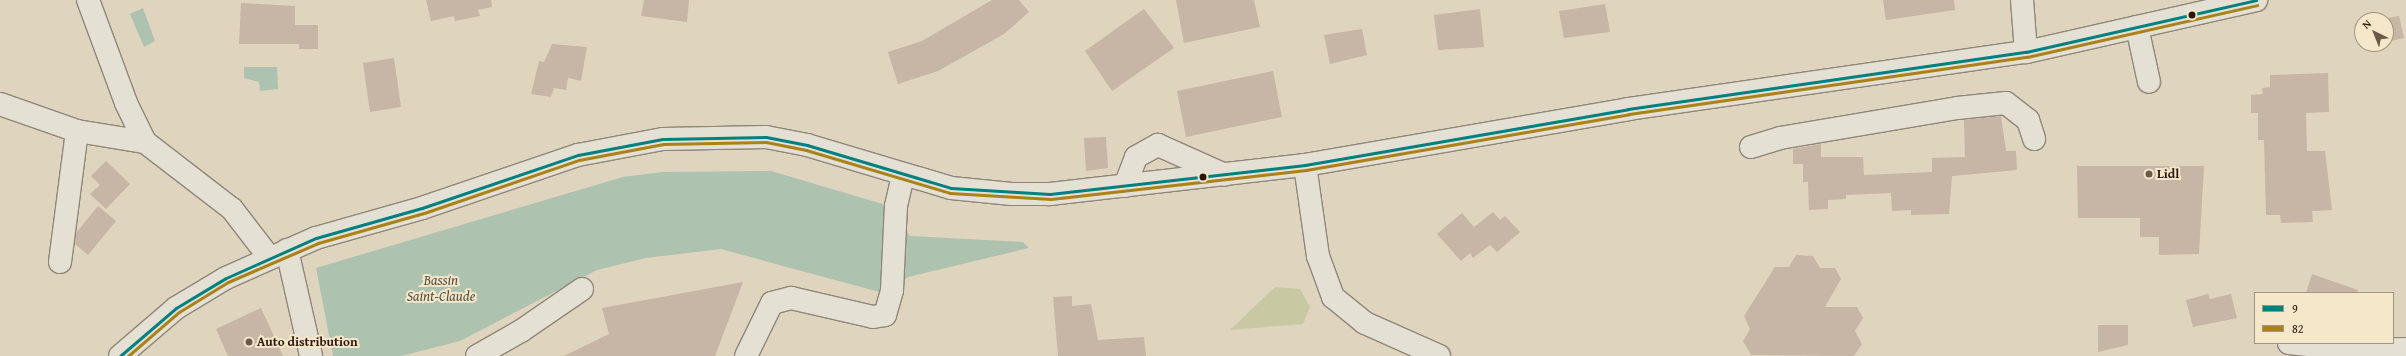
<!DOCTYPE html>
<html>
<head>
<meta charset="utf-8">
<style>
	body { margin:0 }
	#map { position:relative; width:2406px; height:356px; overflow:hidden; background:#dfd4bd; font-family:"Gentium Book Plus",serif }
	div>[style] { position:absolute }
	.green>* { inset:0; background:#c8c9a3 }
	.water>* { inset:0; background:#aec2b0 }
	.building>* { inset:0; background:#c7b5a5 }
	.roads { filter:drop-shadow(1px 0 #908678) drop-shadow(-1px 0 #908678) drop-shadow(0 1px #908678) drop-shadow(0 -1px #908678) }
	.minor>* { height:22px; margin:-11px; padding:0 11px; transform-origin:11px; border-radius:11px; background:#e5e0d4 }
	.bus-1>* { height:3px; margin:-1.5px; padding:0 1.5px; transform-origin:1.5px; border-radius:1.5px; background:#008080 }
	.bus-2>* { height:3px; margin:-1.5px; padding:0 1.5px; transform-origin:1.5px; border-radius:1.5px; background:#ab821a }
	.dots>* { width:11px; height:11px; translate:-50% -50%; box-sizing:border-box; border:2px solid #f4e7ca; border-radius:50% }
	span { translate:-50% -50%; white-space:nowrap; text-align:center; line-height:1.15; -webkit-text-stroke:4px #f4e7ca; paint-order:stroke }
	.poi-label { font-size:13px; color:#2e1509; font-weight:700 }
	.left { translate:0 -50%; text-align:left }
	.water-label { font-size:14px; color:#534f42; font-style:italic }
	.legend { position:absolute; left:2254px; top:292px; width:140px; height:52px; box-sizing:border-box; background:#f4e7ca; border:1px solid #a5937d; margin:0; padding:5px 7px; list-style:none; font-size:12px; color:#2e1509 }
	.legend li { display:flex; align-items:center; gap:8px; height:20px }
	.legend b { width:20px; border:1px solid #a5937d }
	.north { position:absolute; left:2354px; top:12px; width:40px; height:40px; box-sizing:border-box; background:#f4e7ca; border:1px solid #a5937d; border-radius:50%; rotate:317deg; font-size:11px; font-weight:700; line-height:16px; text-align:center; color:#2e1509 }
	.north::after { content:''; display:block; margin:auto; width:14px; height:18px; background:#6c5848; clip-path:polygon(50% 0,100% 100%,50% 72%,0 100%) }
</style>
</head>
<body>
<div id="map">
	<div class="green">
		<div style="clip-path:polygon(1275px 287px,1300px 289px,1310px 307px,1303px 324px,1230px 330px)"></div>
	</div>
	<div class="water">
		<div style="clip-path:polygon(143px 8px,155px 41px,144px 47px,130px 14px)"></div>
		<div style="clip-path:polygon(244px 67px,277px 67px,278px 89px,260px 91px,259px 82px,244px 78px)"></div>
		<div style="clip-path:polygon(771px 171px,886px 205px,910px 236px,1023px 242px,1029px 248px,908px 277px,883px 293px,721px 249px,646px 258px,597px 270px,460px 341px,401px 356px,333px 356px,316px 268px,623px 177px,662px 172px)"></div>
	</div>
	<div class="building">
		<div style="clip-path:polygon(426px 0,491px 0,492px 7px,478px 10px,480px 16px,455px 21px,454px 16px,431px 21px)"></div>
		<div style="clip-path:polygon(644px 0,689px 0,687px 22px,641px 16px)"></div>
		<div style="clip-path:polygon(992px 0,1019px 0,1029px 12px,1004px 34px,938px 71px,898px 84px,888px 52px,922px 41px)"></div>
		<div style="clip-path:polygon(1176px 0,1254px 0,1260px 27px,1184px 43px)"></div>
		<div style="clip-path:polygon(1883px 0,1954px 0,1955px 10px,1886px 20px)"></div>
		<div style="clip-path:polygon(241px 3px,295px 6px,295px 25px,318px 25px,318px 49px,299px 49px,299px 44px,239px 44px)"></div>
		<div style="clip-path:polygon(1605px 4px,1610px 32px,1564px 38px,1559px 11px)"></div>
		<div style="clip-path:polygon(1144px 9px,1174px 48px,1112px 91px,1085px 51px)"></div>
		<div style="clip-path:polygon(1480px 9px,1484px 47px,1438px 50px,1434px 15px)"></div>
		<div style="clip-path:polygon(2399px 16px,2404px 38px,2386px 42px,2386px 20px,2377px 20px)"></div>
		<div style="clip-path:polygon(2362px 23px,2362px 44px,2374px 44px,2360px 47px,2355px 24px)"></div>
		<div style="clip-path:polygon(1362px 29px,1367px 55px,1330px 64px,1324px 35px)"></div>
		<div style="clip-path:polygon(552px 44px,587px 47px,581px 81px,568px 78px,566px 90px,554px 88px,551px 97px,531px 94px,539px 61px,544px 62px)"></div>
		<div style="clip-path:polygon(394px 58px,401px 107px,370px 112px,363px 63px)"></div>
		<div style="clip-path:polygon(1273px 71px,1282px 117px,1186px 137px,1177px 91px)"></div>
		<div style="clip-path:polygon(2328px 73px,2329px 112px,2306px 113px,2307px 151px,2325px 151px,2332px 210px,2312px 211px,2313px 222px,2281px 223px,2280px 215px,2266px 215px,2264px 140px,2258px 140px,2258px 113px,2251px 113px,2251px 95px,2263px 94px,2262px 88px,2270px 87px,2270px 75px)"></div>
		<div style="clip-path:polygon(2001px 116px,2006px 151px,2016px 151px,2017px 170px,1952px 176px,1949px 214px,1911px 215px,1911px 210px,1892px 211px,1891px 193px,1846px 195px,1846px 199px,1828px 200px,1828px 209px,1809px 210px,1808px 182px,1803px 182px,1803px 164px,1793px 164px,1793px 149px,1821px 144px,1821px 157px,1863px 157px,1864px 175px,1932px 172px,1932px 158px,1965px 157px,1964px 120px)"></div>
		<div style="clip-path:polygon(1106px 137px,1108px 168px,1086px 171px,1084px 138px)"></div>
		<div style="clip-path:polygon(106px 161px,130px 184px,106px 209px,90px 194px,100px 185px,91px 176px)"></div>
		<div style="clip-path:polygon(2077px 166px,2204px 166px,2199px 254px,2159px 255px,2159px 237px,2140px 237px,2140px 218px,2078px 218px)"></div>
		<div style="clip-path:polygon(98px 206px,116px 221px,88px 255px,75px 244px,76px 233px)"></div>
		<div style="clip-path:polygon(1493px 212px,1500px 220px,1505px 216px,1520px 232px,1497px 252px,1490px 245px,1473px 258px,1470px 253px,1461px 261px,1437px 234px,1462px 213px,1474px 227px)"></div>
		<div style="clip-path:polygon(1796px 255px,1813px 256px,1820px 268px,1835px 268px,1841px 279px,1825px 307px,1857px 307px,1863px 318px,1855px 331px,1862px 344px,1854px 356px,1751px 355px,1743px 341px,1750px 329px,1744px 316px,1775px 267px,1789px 267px)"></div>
		<div style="clip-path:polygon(2312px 274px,2358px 290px,2357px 293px,2306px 293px)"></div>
		<div style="clip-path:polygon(743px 282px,715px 356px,564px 356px,609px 334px,602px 308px)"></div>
		<div style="clip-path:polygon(2208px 294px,2210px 299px,2231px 294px,2237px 318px,2193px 327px,2186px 300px)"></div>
		<div style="clip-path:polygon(1072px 296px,1072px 306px,1091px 304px,1098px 340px,1144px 337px,1146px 356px,1058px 356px,1053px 297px)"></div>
		<div style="clip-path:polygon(261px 308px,283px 356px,228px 356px,216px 329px)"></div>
		<div style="clip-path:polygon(2098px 325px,2128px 325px,2128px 345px,2098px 352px)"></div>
	</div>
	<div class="roads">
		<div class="minor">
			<div style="left:88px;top:0;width:110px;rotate:69.7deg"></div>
			<div style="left:126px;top:103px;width:43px;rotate:64deg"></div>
			<div style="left:145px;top:142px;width:110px;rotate:37.6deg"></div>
			<div style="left:232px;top:209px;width:61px;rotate:52.4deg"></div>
			<div style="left:2022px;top:0;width:52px;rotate:85.6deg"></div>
			<div style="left:2137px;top:27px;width:56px;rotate:77.7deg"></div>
			<div style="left:0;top:104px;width:82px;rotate:19.3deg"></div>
			<div style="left:77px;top:131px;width:69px;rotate:9.2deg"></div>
			<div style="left:1158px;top:145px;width:73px;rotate:24.1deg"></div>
			<div style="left:1751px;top:147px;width:30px;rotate:-17deg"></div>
			<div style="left:1780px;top:138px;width:180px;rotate:-9.6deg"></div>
			<div style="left:1957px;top:108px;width:49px;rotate:-5.8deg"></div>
			<div style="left:2006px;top:103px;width:28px;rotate:38deg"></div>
			<div style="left:2028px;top:120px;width:20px;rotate:72deg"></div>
			<div style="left:1305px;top:165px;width:92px;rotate:81.9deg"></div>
			<div style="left:1318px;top:256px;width:44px;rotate:69.9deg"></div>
			<div style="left:1333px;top:297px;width:41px;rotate:39.1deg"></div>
			<div style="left:1365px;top:323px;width:81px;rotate:24deg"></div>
			<div style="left:1125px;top:186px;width:31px;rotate:-69deg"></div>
			<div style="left:1136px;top:157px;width:25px;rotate:-29deg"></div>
			<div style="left:287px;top:250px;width:109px;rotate:77.2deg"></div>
			<div style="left:60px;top:262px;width:132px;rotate:-82.6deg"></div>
			<div style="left:2289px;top:343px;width:65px;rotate:6.1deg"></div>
			<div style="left:2354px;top:350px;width:52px;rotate:-1.1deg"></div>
			<div style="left:120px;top:356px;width:74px;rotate:-40.6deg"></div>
			<div style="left:176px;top:308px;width:58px;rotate:-31deg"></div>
			<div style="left:226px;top:278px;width:98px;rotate:-24deg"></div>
			<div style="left:316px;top:238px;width:110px;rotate:-15.8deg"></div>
			<div style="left:422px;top:208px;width:165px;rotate:-18.8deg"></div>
			<div style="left:578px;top:155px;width:86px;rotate:-10.7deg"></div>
			<div style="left:663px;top:139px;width:103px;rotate:-1.1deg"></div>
			<div style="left:766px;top:137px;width:42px;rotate:11deg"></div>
			<div style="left:807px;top:145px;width:150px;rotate:16.6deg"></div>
			<div style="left:951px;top:188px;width:61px;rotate:5.6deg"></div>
			<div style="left:1012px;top:194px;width:38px"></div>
			<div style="left:1050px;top:194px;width:257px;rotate:-6.5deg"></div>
			<div style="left:1305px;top:165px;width:328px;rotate:-9.8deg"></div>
			<div style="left:1628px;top:109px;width:402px;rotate:-8.2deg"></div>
			<div style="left:2026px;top:52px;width:236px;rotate:-12.7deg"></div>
			<div style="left:477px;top:356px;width:51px;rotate:-29.6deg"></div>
			<div style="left:521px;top:331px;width:74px;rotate:-34.5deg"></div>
			<div style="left:746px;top:356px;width:59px;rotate:-63.9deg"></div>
			<div style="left:772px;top:303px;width:20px;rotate:-15deg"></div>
			<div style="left:791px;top:298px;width:84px;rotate:13deg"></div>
			<div style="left:873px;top:317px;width:12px;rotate:-9deg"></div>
			<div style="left:885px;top:315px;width:26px;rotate:-74deg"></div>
			<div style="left:892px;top:290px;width:84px;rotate:-87.3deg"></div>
			<div style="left:896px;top:206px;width:32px;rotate:-77deg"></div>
		</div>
	</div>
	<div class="bus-1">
		<div style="left:120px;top:356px;width:74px;rotate:-40.6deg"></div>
		<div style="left:176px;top:308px;width:58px;rotate:-31deg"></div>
		<div style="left:226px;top:278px;width:98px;rotate:-24deg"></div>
		<div style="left:316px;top:238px;width:110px;rotate:-15.8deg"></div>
		<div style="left:422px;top:208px;width:165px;rotate:-18.8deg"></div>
		<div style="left:578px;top:155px;width:86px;rotate:-10.7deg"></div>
		<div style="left:663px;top:139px;width:103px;rotate:-1.1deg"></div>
		<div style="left:766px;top:137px;width:42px;rotate:11deg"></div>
		<div style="left:807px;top:145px;width:150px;rotate:16.6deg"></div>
		<div style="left:951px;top:188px;width:99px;rotate:3.5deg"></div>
		<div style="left:1050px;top:194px;width:257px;rotate:-6.5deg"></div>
		<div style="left:1305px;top:165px;width:328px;rotate:-9.8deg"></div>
		<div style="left:1628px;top:109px;width:402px;rotate:-8.2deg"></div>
		<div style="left:2026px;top:52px;width:236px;rotate:-12.7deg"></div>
	</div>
	<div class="bus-2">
		<div style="left:128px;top:356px;width:67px;rotate:-40.8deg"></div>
		<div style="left:179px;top:312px;width:57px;rotate:-31.5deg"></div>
		<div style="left:228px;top:282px;width:98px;rotate:-23.4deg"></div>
		<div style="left:318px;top:243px;width:110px;rotate:-15.8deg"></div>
		<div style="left:424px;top:213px;width:164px;rotate:-18.9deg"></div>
		<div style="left:579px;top:160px;width:86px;rotate:-10.7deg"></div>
		<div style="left:664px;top:144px;width:102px;rotate:-1.1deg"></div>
		<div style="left:766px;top:142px;width:41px;rotate:11.3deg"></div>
		<div style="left:806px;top:150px;width:150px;rotate:16.6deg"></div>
		<div style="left:950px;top:193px;width:101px;rotate:3.4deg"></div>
		<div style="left:1051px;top:199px;width:257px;rotate:-6.5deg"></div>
		<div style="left:1306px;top:170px;width:328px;rotate:-9.8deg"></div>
		<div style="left:1629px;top:114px;width:402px;rotate:-8.2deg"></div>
		<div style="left:2027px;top:57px;width:236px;rotate:-12.7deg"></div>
	</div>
	<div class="dots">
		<div style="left:2192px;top:15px;background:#2e1509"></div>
		<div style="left:2149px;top:174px;background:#6c5848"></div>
		<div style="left:1203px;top:177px;background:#2e1509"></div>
		<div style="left:249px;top:342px;background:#6c5848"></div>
	</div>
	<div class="poi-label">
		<span class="left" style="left:2157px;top:174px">Lidl</span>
		<span class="left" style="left:257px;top:342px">Auto distribution</span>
	</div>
	<div class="water-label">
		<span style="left:441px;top:288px">Bassin<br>Saint-Claude</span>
	</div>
	<ul class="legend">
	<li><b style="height:5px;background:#008080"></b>9</li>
	<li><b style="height:5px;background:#ab821a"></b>82</li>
	</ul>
	<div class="north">N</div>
</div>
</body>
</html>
